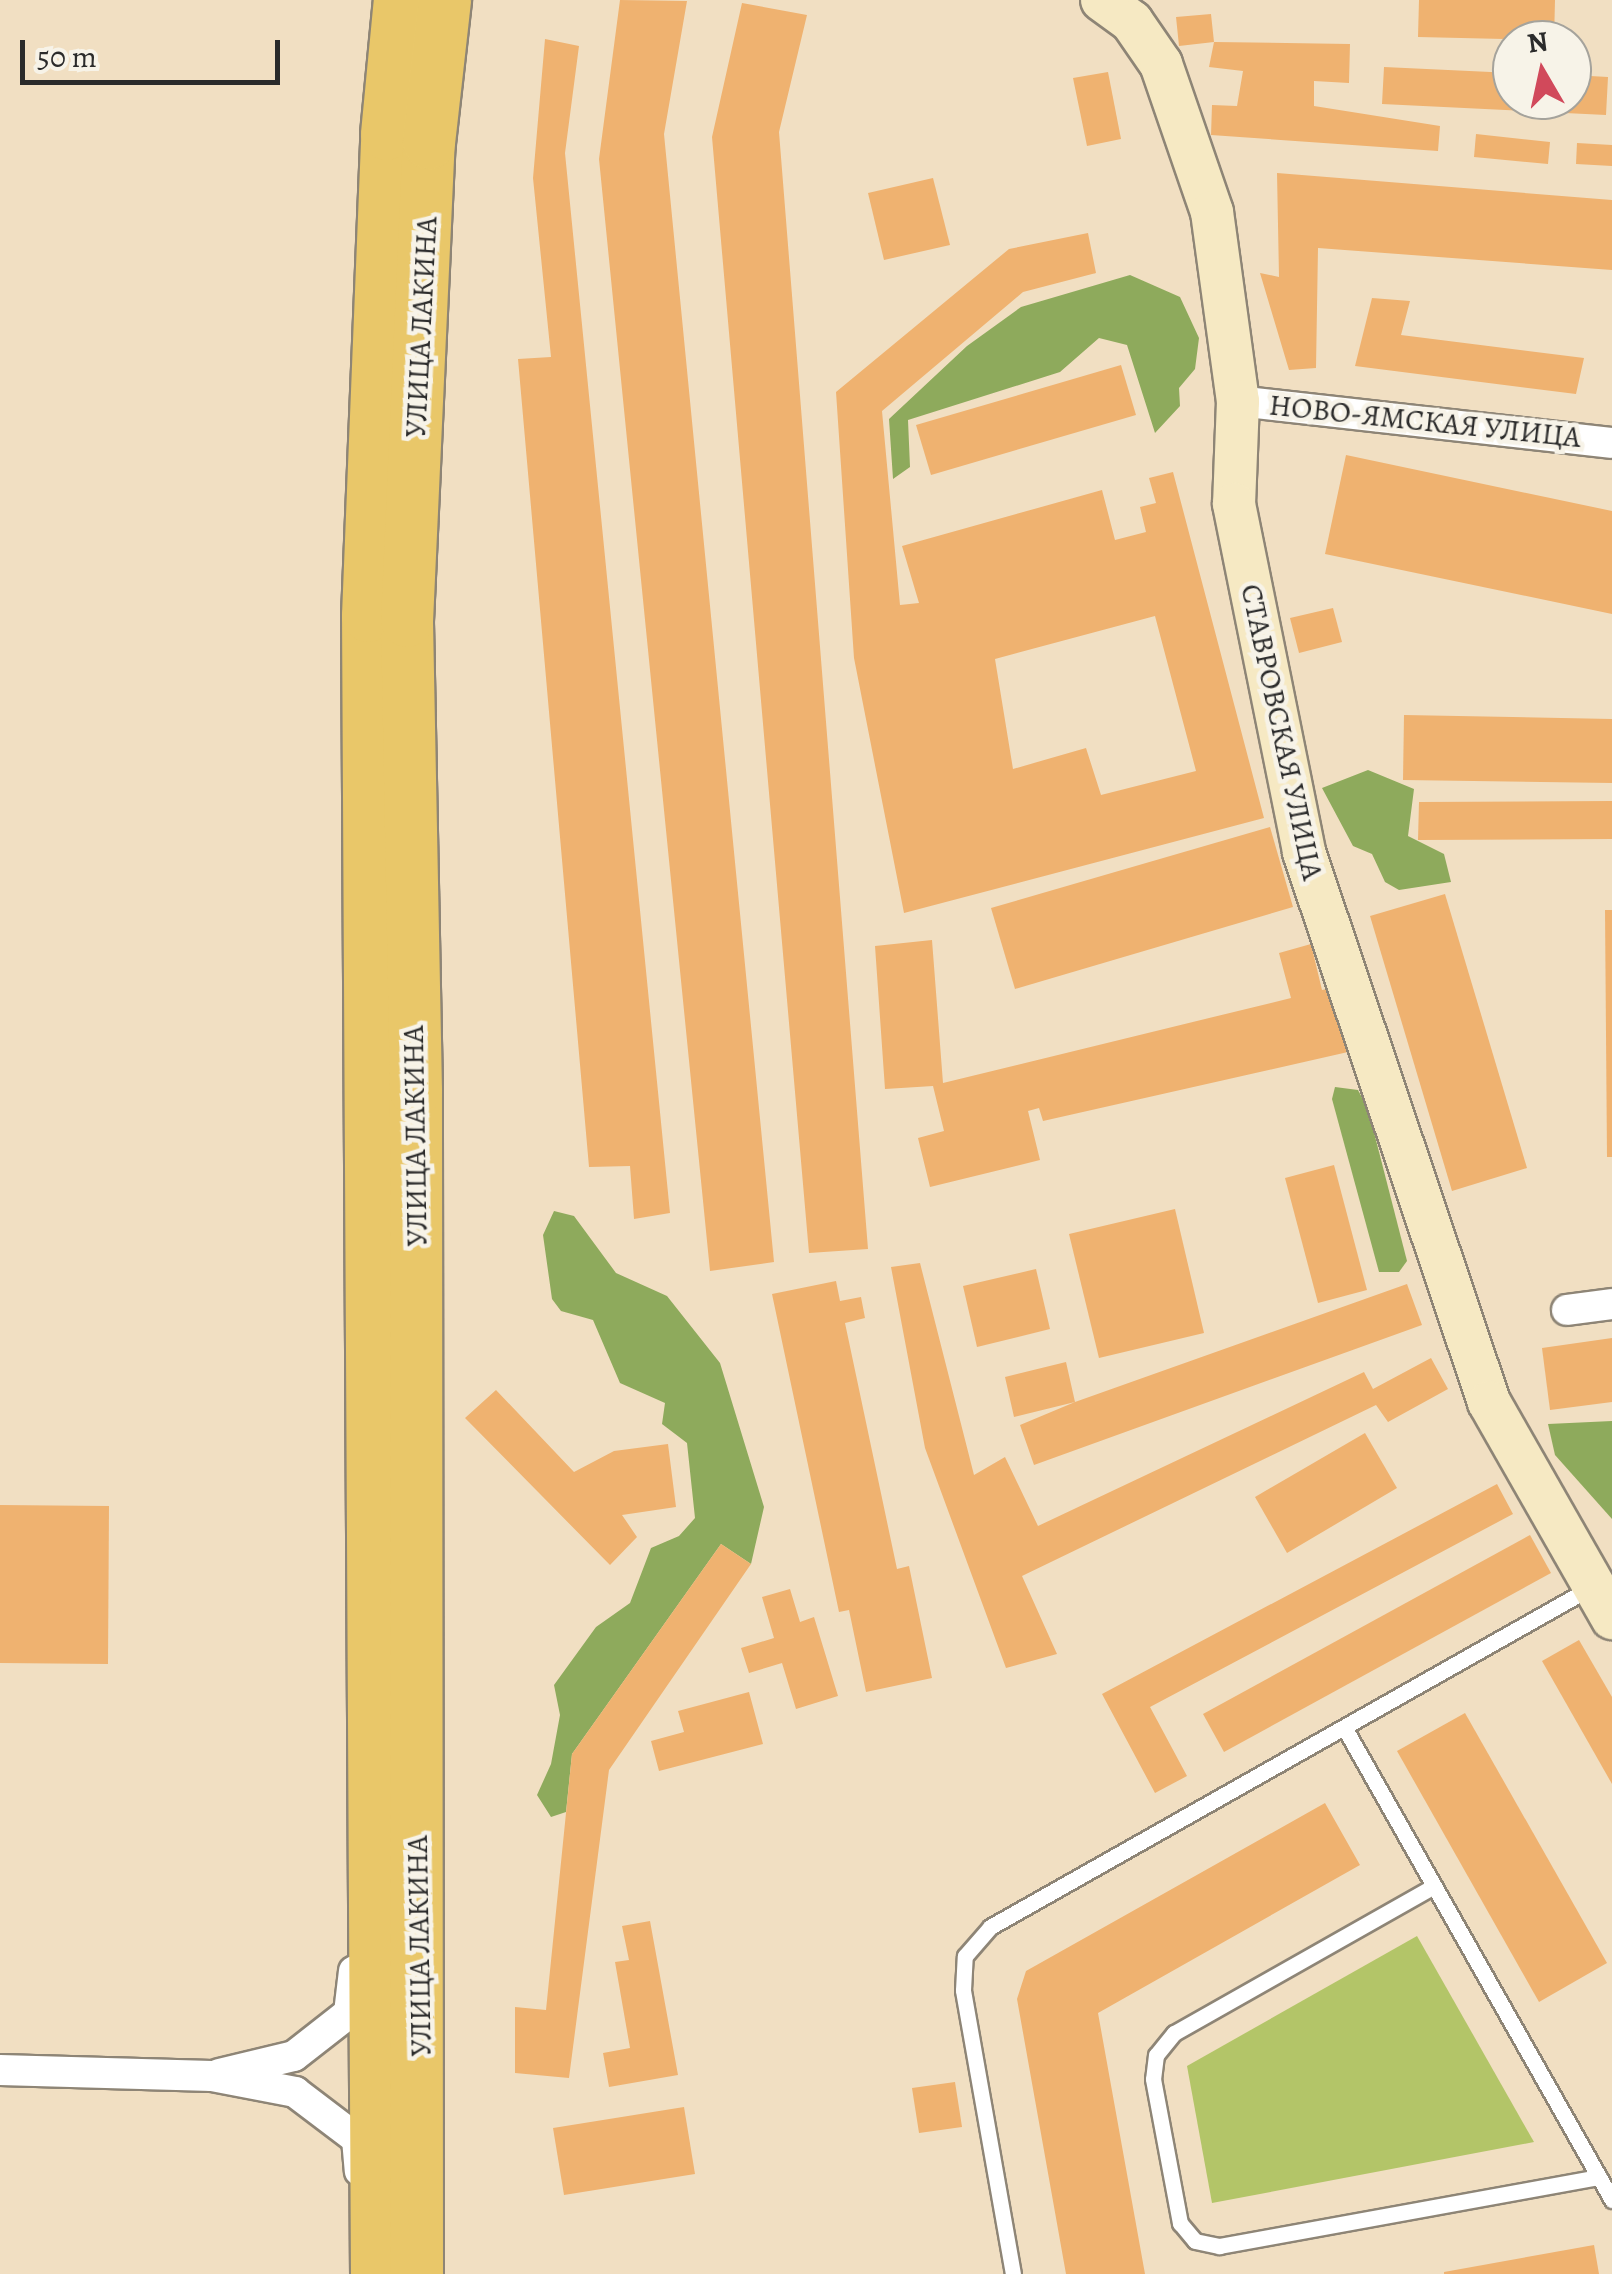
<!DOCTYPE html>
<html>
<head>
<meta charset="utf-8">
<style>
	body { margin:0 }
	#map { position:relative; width:1612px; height:2274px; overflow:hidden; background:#f1dfc2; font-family:Alegreya,serif }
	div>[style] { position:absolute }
	.green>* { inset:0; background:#b3c568 }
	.forest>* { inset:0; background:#8eaa5c }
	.building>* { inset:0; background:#efb270 }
	.roads { filter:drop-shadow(2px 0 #8e8576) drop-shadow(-2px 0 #8e8576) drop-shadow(0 2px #8e8576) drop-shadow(0 -2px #8e8576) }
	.lane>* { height:15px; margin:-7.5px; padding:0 7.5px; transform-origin:7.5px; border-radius:7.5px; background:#fff }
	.street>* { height:30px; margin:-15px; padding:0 15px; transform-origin:15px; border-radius:15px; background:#fff }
	.secondary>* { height:42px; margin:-21px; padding:0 21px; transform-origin:21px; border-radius:21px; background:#f6e9c3 }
	.highway>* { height:52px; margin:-26px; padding:0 26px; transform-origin:26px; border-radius:26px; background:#e9c769 }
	span { translate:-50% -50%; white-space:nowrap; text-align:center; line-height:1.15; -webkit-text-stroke:9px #f7f3e8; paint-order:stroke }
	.street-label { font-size:30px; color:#2b2b2b }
	.north { position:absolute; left:1492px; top:20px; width:100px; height:100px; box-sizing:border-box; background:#f7f3e8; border:2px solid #a5a39c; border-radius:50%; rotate:351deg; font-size:28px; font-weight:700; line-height:40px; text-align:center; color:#2b2b2b }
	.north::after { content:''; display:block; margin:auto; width:35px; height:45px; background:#d1495b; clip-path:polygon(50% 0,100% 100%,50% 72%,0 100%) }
	.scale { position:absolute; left:20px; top:40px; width:260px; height:45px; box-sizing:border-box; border:5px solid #2b2b2b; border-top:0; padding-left:12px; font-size:30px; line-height:35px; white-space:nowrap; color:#2b2b2b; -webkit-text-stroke:8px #f7f3e8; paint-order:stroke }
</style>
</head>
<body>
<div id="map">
	<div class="green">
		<div style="clip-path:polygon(1417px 1936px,1534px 2142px,1212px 2203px,1187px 2066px)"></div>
	</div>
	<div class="forest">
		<div style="clip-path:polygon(1130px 275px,1180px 297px,1199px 338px,1195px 369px,1179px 388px,1180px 406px,1155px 433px,1127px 345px,1099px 338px,1060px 372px,908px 420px,910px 467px,893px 479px,889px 419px,967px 346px,1021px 307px)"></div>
		<div style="clip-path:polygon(1368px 770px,1414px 789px,1408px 836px,1444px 854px,1451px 882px,1399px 890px,1385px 882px,1372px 854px,1353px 846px,1322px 788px)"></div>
		<div style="clip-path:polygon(1335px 1087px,1358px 1090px,1368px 1109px,1407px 1261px,1399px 1272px,1379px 1272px,1332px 1099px)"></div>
		<div style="clip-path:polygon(554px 1211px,574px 1216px,616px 1273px,667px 1296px,720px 1363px,764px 1507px,751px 1564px,721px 1544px,572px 1754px,566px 1812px,551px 1817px,537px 1795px,551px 1764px,560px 1715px,554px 1685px,596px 1627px,630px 1603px,651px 1548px,679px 1536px,695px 1518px,687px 1443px,662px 1424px,665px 1403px,620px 1383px,593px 1320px,561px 1311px,552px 1299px,543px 1235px)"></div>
		<div style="clip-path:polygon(1612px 1421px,1612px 1519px,1555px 1455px,1548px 1424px)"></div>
	</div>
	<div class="building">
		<div style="clip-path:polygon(620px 0,687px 1px,664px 134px,774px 1262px,710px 1271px,599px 159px)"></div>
		<div style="clip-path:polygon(1419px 0,1555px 0,1554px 40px,1418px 37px)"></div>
		<div style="clip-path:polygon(742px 3px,807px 15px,779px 132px,868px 1249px,809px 1253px,712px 137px)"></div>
		<div style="clip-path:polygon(1211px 14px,1214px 42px,1350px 44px,1349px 83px,1314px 81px,1314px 106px,1440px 126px,1438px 151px,1211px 135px,1212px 105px,1237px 106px,1243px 71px,1209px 67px,1214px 42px,1179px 46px,1176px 17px)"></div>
		<div style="clip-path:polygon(545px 39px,579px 46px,565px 153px,670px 1213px,634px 1219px,630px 1166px,589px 1167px,518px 359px,551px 357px,533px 178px)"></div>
		<div style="clip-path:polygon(1384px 67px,1512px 73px,1512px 100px,1572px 100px,1572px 75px,1608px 77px,1606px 115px,1382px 104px)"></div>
		<div style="clip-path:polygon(1108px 72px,1121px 139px,1087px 146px,1073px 78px)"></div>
		<div style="clip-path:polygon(1476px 134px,1550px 142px,1548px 164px,1474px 157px)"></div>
		<div style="clip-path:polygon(1577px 143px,1612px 145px,1612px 166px,1576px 164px)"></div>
		<div style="clip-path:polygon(1277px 173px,1612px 200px,1612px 270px,1318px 248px,1316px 368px,1289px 370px,1260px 273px,1279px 277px)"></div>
		<div style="clip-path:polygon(933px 178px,950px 245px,884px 260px,868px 193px)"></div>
		<div style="clip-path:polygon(evenodd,1088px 233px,1096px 273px,1023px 292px,882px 411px,900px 605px,919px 603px,902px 546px,1102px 490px,1115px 540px,1146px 532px,1140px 507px,1156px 503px,1149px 478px,1173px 472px,1264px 818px,904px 913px,854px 658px,836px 392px,1009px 249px,1088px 233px,1155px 616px,1196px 771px,1101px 795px,1086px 748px,1013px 769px,995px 659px,1155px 616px)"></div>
		<div style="clip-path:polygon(1372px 298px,1410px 301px,1401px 335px,1584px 358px,1576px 394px,1355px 366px)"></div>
		<div style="clip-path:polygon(1121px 365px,1136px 415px,931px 475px,916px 425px)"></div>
		<div style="clip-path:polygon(1346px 455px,1612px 511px,1612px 614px,1325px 554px)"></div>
		<div style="clip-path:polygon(1333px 608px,1342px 642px,1299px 653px,1290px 618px)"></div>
		<div style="clip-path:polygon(1404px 715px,1612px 719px,1612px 783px,1403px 780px)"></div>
		<div style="clip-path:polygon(1612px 801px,1612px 839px,1418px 840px,1419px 802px)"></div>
		<div style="clip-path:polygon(1270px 827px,1293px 907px,1015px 989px,991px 908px)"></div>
		<div style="clip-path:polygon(1445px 894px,1527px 1168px,1452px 1191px,1370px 916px)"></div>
		<div style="clip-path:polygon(1605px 910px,1612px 910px,1612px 1157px,1607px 1157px)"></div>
		<div style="clip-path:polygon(932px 940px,943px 1083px,1291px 998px,1279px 953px,1311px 944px,1322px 990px,1332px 988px,1348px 1052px,1043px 1121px,1039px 1108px,1028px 1111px,1040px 1160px,930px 1187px,918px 1138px,944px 1131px,933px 1086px,885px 1089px,875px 946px)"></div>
		<div style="clip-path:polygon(1334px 1165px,1367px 1290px,1318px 1303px,1285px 1178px)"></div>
		<div style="clip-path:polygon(1175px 1209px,1204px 1333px,1099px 1358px,1069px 1234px)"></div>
		<div style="clip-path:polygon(920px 1263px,974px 1475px,1005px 1457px,1038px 1526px,1364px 1372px,1373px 1389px,1431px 1358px,1448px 1389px,1388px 1422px,1376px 1405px,1022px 1576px,1057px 1654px,1006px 1668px,925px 1448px,891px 1267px)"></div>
		<div style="clip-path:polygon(1036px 1269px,1050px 1329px,977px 1347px,963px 1286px)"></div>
		<div style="clip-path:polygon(836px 1281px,840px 1301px,861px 1297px,865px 1318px,845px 1323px,897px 1569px,909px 1566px,932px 1678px,866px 1692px,849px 1610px,839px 1612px,772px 1294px)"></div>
		<div style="clip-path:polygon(1407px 1284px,1422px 1325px,1034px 1465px,1020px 1425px,1075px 1402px,1014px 1417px,1005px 1377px,1066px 1362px,1075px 1402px)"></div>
		<div style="clip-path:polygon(1612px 1338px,1612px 1402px,1550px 1410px,1542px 1348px)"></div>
		<div style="clip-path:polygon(496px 1390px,574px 1472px,614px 1451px,668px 1444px,676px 1507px,622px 1515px,637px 1537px,610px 1565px,465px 1418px)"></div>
		<div style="clip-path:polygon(1365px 1433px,1397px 1488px,1287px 1553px,1255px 1497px)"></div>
		<div style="clip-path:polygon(1497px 1484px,1513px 1514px,1150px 1707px,1187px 1776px,1155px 1793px,1102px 1694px)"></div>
		<div style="clip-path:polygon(0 1505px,109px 1506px,108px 1664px,0 1663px)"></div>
		<div style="clip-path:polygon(1530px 1535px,1551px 1573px,1224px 1752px,1203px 1714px)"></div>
		<div style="clip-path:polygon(721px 1544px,751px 1564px,609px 1770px,569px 2078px,515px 2073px,515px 2007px,546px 2010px,572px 1754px)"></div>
		<div style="clip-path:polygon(790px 1589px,800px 1622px,814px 1617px,838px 1696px,796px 1709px,782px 1663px,749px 1673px,741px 1648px,774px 1638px,762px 1597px)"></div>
		<div style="clip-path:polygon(1579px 1640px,1612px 1697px,1612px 1784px,1542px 1661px)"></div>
		<div style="clip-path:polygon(749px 1692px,763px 1744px,659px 1771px,651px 1741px,684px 1732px,678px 1711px)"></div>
		<div style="clip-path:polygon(1465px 1713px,1607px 1963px,1539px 2002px,1397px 1751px)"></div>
		<div style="clip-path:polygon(1325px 1803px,1360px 1865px,1098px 2013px,1145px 2274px,1066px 2274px,1017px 1999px,1026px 1971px)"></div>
		<div style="clip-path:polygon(650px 1921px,678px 2075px,609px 2087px,603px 2053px,630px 2048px,615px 1962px,629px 1960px,622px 1926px)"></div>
		<div style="clip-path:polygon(955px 2082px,962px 2127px,919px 2133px,912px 2088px)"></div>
		<div style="clip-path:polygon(684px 2107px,695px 2174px,564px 2195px,553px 2128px)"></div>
		<div style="clip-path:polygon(1594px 2245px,1599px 2274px,1444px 2274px,1444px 2272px)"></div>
	</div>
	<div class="roads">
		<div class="lane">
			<div style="left:1344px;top:1727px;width:544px;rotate:60.46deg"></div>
			<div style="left:1434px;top:1886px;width:299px;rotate:150.5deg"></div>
			<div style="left:1174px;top:2033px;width:28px;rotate:129deg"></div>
			<div style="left:1156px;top:2055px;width:24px;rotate:97deg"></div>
			<div style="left:1153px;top:2079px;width:147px;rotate:79.4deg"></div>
			<div style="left:1180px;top:2223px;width:23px;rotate:50deg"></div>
			<div style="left:1195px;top:2241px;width:25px;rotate:12deg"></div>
			<div style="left:1219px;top:2246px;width:386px;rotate:-10.3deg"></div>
			<div style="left:1013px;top:2274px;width:288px;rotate:-100deg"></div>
			<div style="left:963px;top:1990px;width:34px;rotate:-87deg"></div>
			<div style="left:965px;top:1956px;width:38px;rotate:-49deg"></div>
			<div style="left:990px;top:1927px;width:689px;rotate:-29.47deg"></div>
		</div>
		<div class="street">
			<div style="left:1238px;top:401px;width:376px;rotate:6.4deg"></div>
			<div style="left:1567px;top:1310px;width:45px;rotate:-7.6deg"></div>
			<div style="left:0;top:2070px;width:212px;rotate:1.6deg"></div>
			<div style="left:212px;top:2076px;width:85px;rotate:10.9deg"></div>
			<div style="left:295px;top:2092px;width:78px;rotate:37.2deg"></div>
			<div style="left:357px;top:2139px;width:32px;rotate:85deg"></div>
			<div style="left:219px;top:2074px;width:77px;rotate:-13.5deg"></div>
			<div style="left:294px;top:2056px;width:70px;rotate:-38deg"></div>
			<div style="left:349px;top:2013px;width:42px;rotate:-83.2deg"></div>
		</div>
		<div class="secondary">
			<div style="left:1102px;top:0;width:37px;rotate:36deg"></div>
			<div style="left:1132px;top:22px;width:51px;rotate:55.4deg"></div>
			<div style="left:1161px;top:64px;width:157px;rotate:71deg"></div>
			<div style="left:1212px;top:212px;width:191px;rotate:82.2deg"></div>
			<div style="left:1238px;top:401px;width:103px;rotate:92.2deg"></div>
			<div style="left:1234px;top:504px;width:355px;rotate:78.6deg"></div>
			<div style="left:1304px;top:852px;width:580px;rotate:71.41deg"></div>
			<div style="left:1489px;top:1402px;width:249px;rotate:60.3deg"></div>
		</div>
		<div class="highway">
			<div style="left:377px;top:2274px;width:1658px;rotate:-90.31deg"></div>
			<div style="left:368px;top:616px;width:482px;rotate:-87.7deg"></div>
			<div style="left:387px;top:134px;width:135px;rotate:-84.5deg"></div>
			<div style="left:417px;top:2274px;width:1183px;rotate:-90.05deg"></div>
			<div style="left:416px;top:1091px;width:470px;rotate:-91.1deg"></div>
			<div style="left:407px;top:621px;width:479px;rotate:-87.4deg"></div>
			<div style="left:429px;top:143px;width:144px;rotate:-83.6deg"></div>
		</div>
	</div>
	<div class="street-label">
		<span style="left:421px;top:327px;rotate:-87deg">УЛИЦА ЛАКИНА</span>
		<span style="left:1425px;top:421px;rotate:6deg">НОВО-ЯМСКАЯ УЛИЦА</span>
		<span style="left:1282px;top:732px;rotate:78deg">СТАВРОВСКАЯ УЛИЦА</span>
		<span style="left:415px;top:1136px;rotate:-91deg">УЛИЦА ЛАКИНА</span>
		<span style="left:419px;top:1946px;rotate:-91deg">УЛИЦА ЛАКИНА</span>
	</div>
	<div class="north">N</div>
	<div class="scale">50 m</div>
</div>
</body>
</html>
